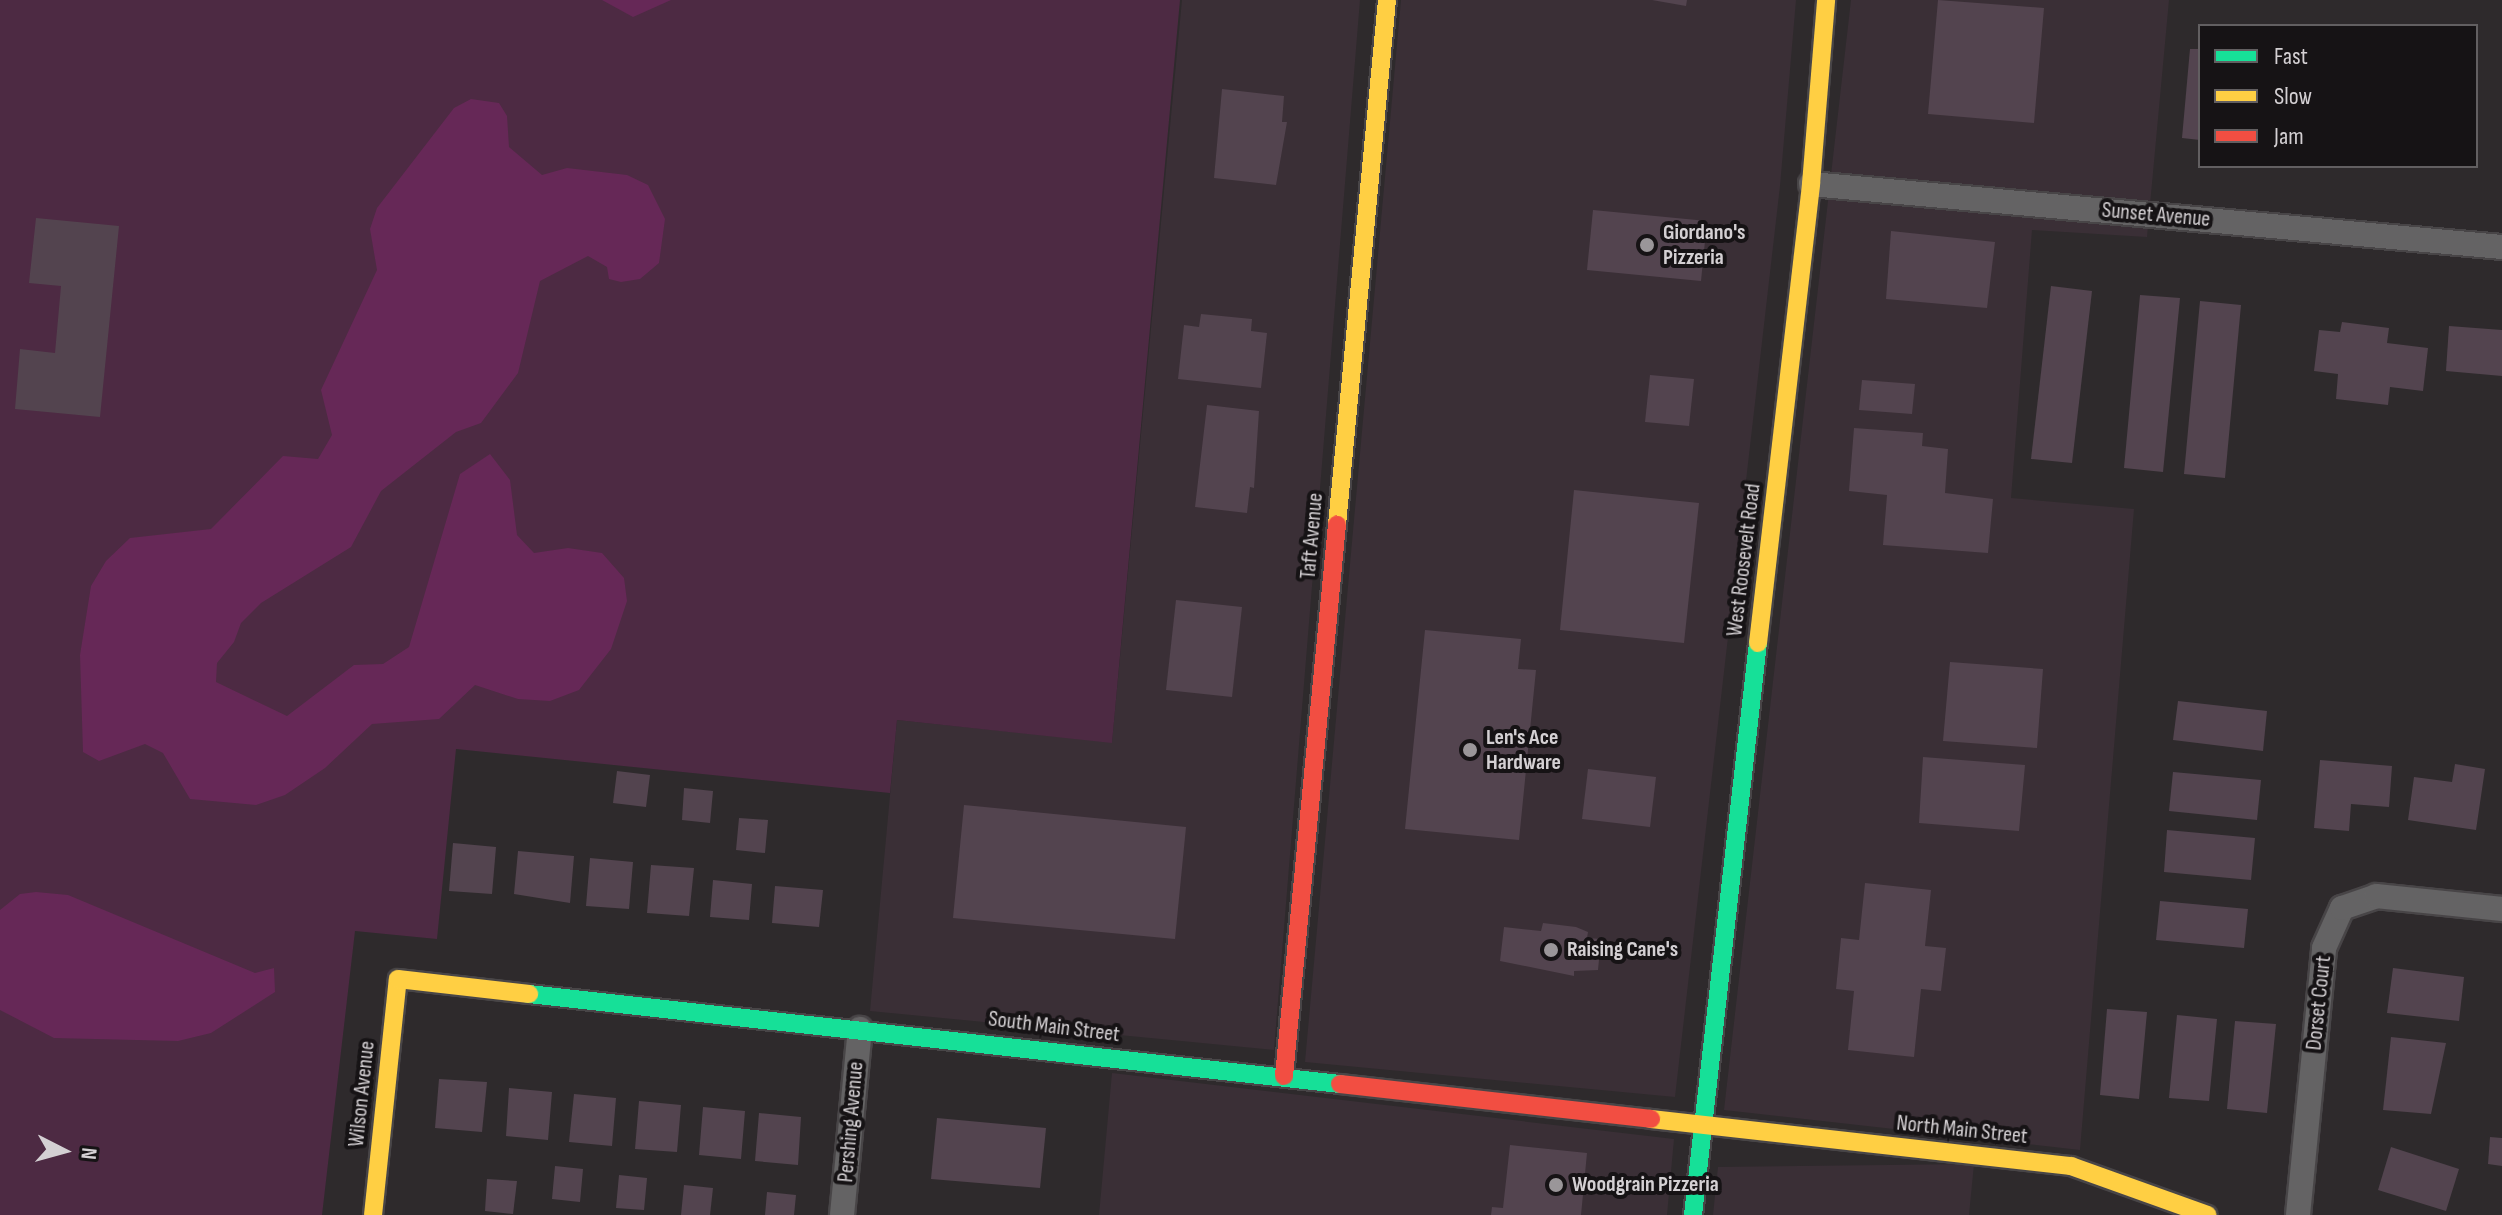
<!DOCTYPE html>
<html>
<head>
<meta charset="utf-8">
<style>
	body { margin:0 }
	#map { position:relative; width:2502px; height:1215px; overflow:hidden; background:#2e2a2c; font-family:"Sofia Sans Condensed",sans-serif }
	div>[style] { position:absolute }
	.built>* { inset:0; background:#3a2f36 }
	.green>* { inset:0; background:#4d2a43 }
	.water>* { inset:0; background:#662857 }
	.building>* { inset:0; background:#53444f }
	.roads { filter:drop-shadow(2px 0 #484547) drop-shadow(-2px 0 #484547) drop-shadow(0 2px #484547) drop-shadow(0 -2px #484547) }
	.street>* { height:24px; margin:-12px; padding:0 12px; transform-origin:12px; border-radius:12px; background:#646364 }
	.fast>* { height:18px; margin:-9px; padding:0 9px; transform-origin:9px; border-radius:9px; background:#16e098 }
	.slow>* { height:18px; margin:-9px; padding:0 9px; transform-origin:9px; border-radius:9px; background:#ffcf43 }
	.jam>* { height:18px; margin:-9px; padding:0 9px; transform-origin:9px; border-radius:9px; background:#f24e42 }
	.dots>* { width:22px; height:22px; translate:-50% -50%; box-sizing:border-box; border:4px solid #161315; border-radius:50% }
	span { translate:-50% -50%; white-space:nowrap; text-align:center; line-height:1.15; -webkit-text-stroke:8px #161315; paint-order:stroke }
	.street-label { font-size:22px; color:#d4d0d3 }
	.poi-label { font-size:22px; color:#d4d0d3; font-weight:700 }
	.left { translate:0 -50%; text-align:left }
	.legend { position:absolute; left:2198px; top:24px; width:280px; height:144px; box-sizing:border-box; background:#161315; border:2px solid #625f61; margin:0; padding:10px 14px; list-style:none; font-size:24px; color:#d4d0d3 }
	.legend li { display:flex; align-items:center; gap:16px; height:40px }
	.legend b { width:40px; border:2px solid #625f61 }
	.north { position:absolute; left:24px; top:1111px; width:80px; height:80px; -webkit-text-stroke:6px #161315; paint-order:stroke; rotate:96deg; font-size:22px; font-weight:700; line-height:32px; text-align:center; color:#d4d0d3 }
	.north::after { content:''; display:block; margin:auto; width:28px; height:36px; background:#d4d0d3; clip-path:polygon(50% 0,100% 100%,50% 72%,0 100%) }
</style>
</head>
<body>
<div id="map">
	<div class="built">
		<div style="clip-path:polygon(1182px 0,1360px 0,1274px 1050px,870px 1011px,897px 720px,1112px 742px)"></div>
		<div style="clip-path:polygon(1401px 0,1796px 0,1780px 186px,1675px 1097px,1305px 1062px)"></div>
		<div style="clip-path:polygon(1851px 0,2169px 0,2147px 237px,2032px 230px,2011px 498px,2134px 509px,2080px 1150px,1724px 1110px)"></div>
		<div style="clip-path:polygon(1112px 1073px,1674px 1139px,1667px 1215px,1099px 1215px)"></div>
		<div style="clip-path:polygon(1974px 1164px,1969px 1215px,1713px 1215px,1718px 1167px)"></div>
	</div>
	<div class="green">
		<div style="clip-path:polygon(0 0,1180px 0,1112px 743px,897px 720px,890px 793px,456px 749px,437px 939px,355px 931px,322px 1215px,0 1215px)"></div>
	</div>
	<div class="water">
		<div style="clip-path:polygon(602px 0,671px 0,633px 17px)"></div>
		<div style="clip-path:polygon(471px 99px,499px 103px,507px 116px,509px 147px,542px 175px,567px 168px,627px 175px,648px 185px,665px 219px,659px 263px,640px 279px,621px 282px,609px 279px,607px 267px,588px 256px,540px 281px,518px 373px,481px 423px,456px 432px,381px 491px,351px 547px,261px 603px,241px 623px,234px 642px,217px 663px,216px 682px,287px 716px,354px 665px,383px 664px,409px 647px,460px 474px,490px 454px,510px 480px,517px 535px,534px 553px,568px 548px,602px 553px,624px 578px,627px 601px,611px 649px,579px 690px,550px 701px,518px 699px,475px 685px,439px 719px,372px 724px,325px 768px,285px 795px,256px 805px,190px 799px,163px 753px,145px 744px,99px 761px,83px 752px,80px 655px,91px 586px,106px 561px,130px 538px,211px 529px,283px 456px,318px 459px,332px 435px,321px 390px,377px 270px,370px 229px,377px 208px,454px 108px)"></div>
		<div style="clip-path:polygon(36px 892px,68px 895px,255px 973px,274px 968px,275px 992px,211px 1033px,178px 1041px,54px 1038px,0 1010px,0 910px,20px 894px)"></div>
	</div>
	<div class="building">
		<div style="clip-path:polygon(1652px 0,1687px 0,1686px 6px)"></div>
		<div style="clip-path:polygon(1938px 0,2044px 8px,2034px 123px,1928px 114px)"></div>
		<div style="clip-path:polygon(2190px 49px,2200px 49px,2200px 140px,2182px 138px)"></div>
		<div style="clip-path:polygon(1222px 89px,1284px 96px,1282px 122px,1287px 122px,1276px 185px,1214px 178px)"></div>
		<div style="clip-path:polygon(1593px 210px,1707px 221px,1701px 281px,1587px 270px)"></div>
		<div style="clip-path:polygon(36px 218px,119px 226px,100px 417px,15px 409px,20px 349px,55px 353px,61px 286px,29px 283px)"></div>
		<div style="clip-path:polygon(1891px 231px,1995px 242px,1987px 308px,1886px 299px)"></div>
		<div style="clip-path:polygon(2051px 286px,2092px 291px,2072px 463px,2031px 459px)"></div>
		<div style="clip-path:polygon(2140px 295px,2180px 298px,2163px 472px,2124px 468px)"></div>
		<div style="clip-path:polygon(2200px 301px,2241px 305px,2225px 478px,2184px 474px)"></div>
		<div style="clip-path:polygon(1201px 314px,1252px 319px,1251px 331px,1267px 333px,1261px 388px,1178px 379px,1184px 325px,1199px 327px)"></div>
		<div style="clip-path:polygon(2342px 322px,2389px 328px,2387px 343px,2428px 348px,2423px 391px,2390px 387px,2388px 405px,2336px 399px,2338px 374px,2314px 371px,2319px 330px,2340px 332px)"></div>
		<div style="clip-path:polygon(2449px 326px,2502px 330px,2502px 376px,2446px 371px)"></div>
		<div style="clip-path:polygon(1650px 375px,1694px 379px,1689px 426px,1645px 422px)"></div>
		<div style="clip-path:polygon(1862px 380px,1915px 384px,1912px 414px,1859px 410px)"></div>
		<div style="clip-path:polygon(1207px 405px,1259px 411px,1254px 488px,1250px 487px,1247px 513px,1195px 507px)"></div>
		<div style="clip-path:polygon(1854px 428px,1923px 433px,1922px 446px,1948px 449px,1945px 493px,1993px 499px,1988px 553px,1883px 545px,1887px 495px,1849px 491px)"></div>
		<div style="clip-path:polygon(1574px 490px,1699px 503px,1684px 643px,1560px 630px)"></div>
		<div style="clip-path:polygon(1176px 600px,1242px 607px,1232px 697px,1166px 690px)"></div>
		<div style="clip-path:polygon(1425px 630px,1521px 639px,1518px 669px,1536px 670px,1519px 840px,1405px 829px)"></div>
		<div style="clip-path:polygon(1950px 662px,2043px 669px,2037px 748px,1943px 741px)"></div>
		<div style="clip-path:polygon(2178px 701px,2267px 711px,2263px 751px,2173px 740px)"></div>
		<div style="clip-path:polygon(1923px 757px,2025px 765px,2019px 831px,1919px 823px)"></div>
		<div style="clip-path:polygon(2320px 760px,2392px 766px,2389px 807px,2351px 804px,2349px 831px,2314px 828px)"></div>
		<div style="clip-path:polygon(2455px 764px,2485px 769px,2476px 830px,2408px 820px,2414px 777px,2452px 782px)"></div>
		<div style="clip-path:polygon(1588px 769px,1656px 777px,1650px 827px,1582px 819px)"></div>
		<div style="clip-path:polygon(617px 771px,650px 775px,646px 807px,613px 803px)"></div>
		<div style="clip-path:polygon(2173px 772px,2261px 780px,2257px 820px,2169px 811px)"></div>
		<div style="clip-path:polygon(684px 788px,713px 791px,710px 823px,682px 820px)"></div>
		<div style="clip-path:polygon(964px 805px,1186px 827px,1175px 939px,953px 918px)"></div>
		<div style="clip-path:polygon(739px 818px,768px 820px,765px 853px,736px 850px)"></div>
		<div style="clip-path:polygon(2167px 830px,2255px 838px,2251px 880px,2164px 872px)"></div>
		<div style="clip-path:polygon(453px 843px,496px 847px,492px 894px,449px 891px)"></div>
		<div style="clip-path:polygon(518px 851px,574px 856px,570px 903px,514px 894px)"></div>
		<div style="clip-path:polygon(590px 858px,633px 862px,629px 909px,586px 906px)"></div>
		<div style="clip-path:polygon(651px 865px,694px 868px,689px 916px,647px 913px)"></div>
		<div style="clip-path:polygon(713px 880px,752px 884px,749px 920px,710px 917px)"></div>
		<div style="clip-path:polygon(1865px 883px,1931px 890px,1925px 946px,1946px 948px,1941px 991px,1921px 989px,1914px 1057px,1848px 1050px,1854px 991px,1836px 989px,1841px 938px,1859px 940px)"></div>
		<div style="clip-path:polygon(775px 886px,823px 890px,819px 927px,772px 923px)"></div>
		<div style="clip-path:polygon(2160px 901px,2248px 909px,2244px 948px,2156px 940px)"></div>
		<div style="clip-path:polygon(1543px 923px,1576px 927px,1588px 932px,1587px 938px,1601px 939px,1598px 970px,1574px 971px,1574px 976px,1500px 961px,1504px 927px,1541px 931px)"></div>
		<div style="clip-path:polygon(2393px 968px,2464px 977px,2459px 1021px,2387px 1013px)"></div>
		<div style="clip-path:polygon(2107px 1009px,2147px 1012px,2139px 1099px,2100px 1095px)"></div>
		<div style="clip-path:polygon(2177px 1015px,2217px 1019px,2209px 1101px,2169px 1098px)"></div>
		<div style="clip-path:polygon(2235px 1021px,2276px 1024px,2267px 1113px,2227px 1109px)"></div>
		<div style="clip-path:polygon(2391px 1037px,2446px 1043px,2431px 1114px,2383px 1110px)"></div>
		<div style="clip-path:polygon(439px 1079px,487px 1082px,482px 1132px,435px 1128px)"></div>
		<div style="clip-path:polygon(509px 1088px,552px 1092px,548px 1140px,506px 1136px)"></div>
		<div style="clip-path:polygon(574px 1094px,616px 1098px,612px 1146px,569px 1142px)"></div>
		<div style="clip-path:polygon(639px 1101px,681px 1105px,677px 1152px,635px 1149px)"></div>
		<div style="clip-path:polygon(703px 1107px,745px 1111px,741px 1159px,699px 1155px)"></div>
		<div style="clip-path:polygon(759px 1113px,801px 1117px,798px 1165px,755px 1161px)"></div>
		<div style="clip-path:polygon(937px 1118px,1046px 1128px,1040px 1188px,931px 1179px)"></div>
		<div style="clip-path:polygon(2490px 1137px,2502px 1138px,2502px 1166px,2488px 1164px)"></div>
		<div style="clip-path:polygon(1510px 1145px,1587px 1153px,1581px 1215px,1491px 1215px,1492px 1207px,1503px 1208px)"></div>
		<div style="clip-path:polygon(2391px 1147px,2459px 1169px,2446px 1211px,2378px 1190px)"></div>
		<div style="clip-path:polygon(555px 1166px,583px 1169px,580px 1202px,552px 1199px)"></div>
		<div style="clip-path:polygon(619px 1175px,647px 1178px,644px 1210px,616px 1208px)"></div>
		<div style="clip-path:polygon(487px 1179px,517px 1181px,513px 1214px,485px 1211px)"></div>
		<div style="clip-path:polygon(684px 1185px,713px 1188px,710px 1215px,681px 1215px)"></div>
		<div style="clip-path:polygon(767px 1192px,796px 1195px,794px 1215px,765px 1215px)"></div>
	</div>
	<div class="roads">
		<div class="street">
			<div style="left:1811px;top:184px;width:694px;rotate:5.21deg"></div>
			<div style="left:842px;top:1215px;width:187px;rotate:-84.5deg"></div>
			<div style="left:2298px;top:1215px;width:268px;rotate:-84.4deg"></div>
			<div style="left:2324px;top:948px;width:44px;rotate:-65.8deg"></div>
			<div style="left:2342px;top:908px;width:36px;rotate:-19deg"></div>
			<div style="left:2376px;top:896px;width:127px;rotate:5.9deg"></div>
		</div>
		<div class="fast">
			<div style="left:529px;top:994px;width:816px;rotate:6.33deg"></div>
			<div style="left:1693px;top:1215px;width:576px;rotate:-83.52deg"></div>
		</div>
		<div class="slow">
			<div style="left:1337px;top:525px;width:527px;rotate:-84.56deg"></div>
			<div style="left:1758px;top:643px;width:462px;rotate:-83.4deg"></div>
			<div style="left:1811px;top:184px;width:185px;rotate:-85.3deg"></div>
			<div style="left:1651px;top:1119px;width:423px;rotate:6.4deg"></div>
			<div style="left:2071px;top:1166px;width:145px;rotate:19.7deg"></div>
			<div style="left:373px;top:1215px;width:237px;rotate:-84deg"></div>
			<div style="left:398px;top:979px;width:132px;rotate:6.5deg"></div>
		</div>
		<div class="jam">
			<div style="left:1284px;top:1076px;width:554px;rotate:-84.51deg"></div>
			<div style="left:1340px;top:1084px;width:313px;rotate:6.4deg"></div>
		</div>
	</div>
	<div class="dots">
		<div style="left:1647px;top:245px;background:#9a9699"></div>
		<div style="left:1470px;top:750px;background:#9a9699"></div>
		<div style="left:1551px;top:950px;background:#9a9699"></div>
		<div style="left:1556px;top:1185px;background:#9a9699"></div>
	</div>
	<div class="street-label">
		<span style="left:2156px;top:215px;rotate:5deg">Sunset Avenue</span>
		<span style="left:1312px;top:536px;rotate:-85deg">Taft Avenue</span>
		<span style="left:1744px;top:560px;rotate:-83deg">West Roosevelt Road</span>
		<span style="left:2319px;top:1003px;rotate:-84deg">Dorset Court</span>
		<span style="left:1054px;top:1027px;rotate:7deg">South Main Street</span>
		<span style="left:362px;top:1094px;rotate:-84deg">Wilson Avenue</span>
		<span style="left:851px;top:1122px;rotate:-85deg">Pershing Avenue</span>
		<span style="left:1962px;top:1130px;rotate:6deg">North Main Street</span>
	</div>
	<div class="poi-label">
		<span class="left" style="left:1663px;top:245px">Giordano's<br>Pizzeria</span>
		<span class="left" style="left:1486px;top:750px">Len's Ace<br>Hardware</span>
		<span class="left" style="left:1567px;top:950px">Raising Cane's</span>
		<span class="left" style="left:1572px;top:1185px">Woodgrain Pizzeria</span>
	</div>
	<ul class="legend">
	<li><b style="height:10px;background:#16e098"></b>Fast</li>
	<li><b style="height:10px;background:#ffcf43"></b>Slow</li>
	<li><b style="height:10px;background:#f24e42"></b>Jam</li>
	</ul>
	<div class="north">N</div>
</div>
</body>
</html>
